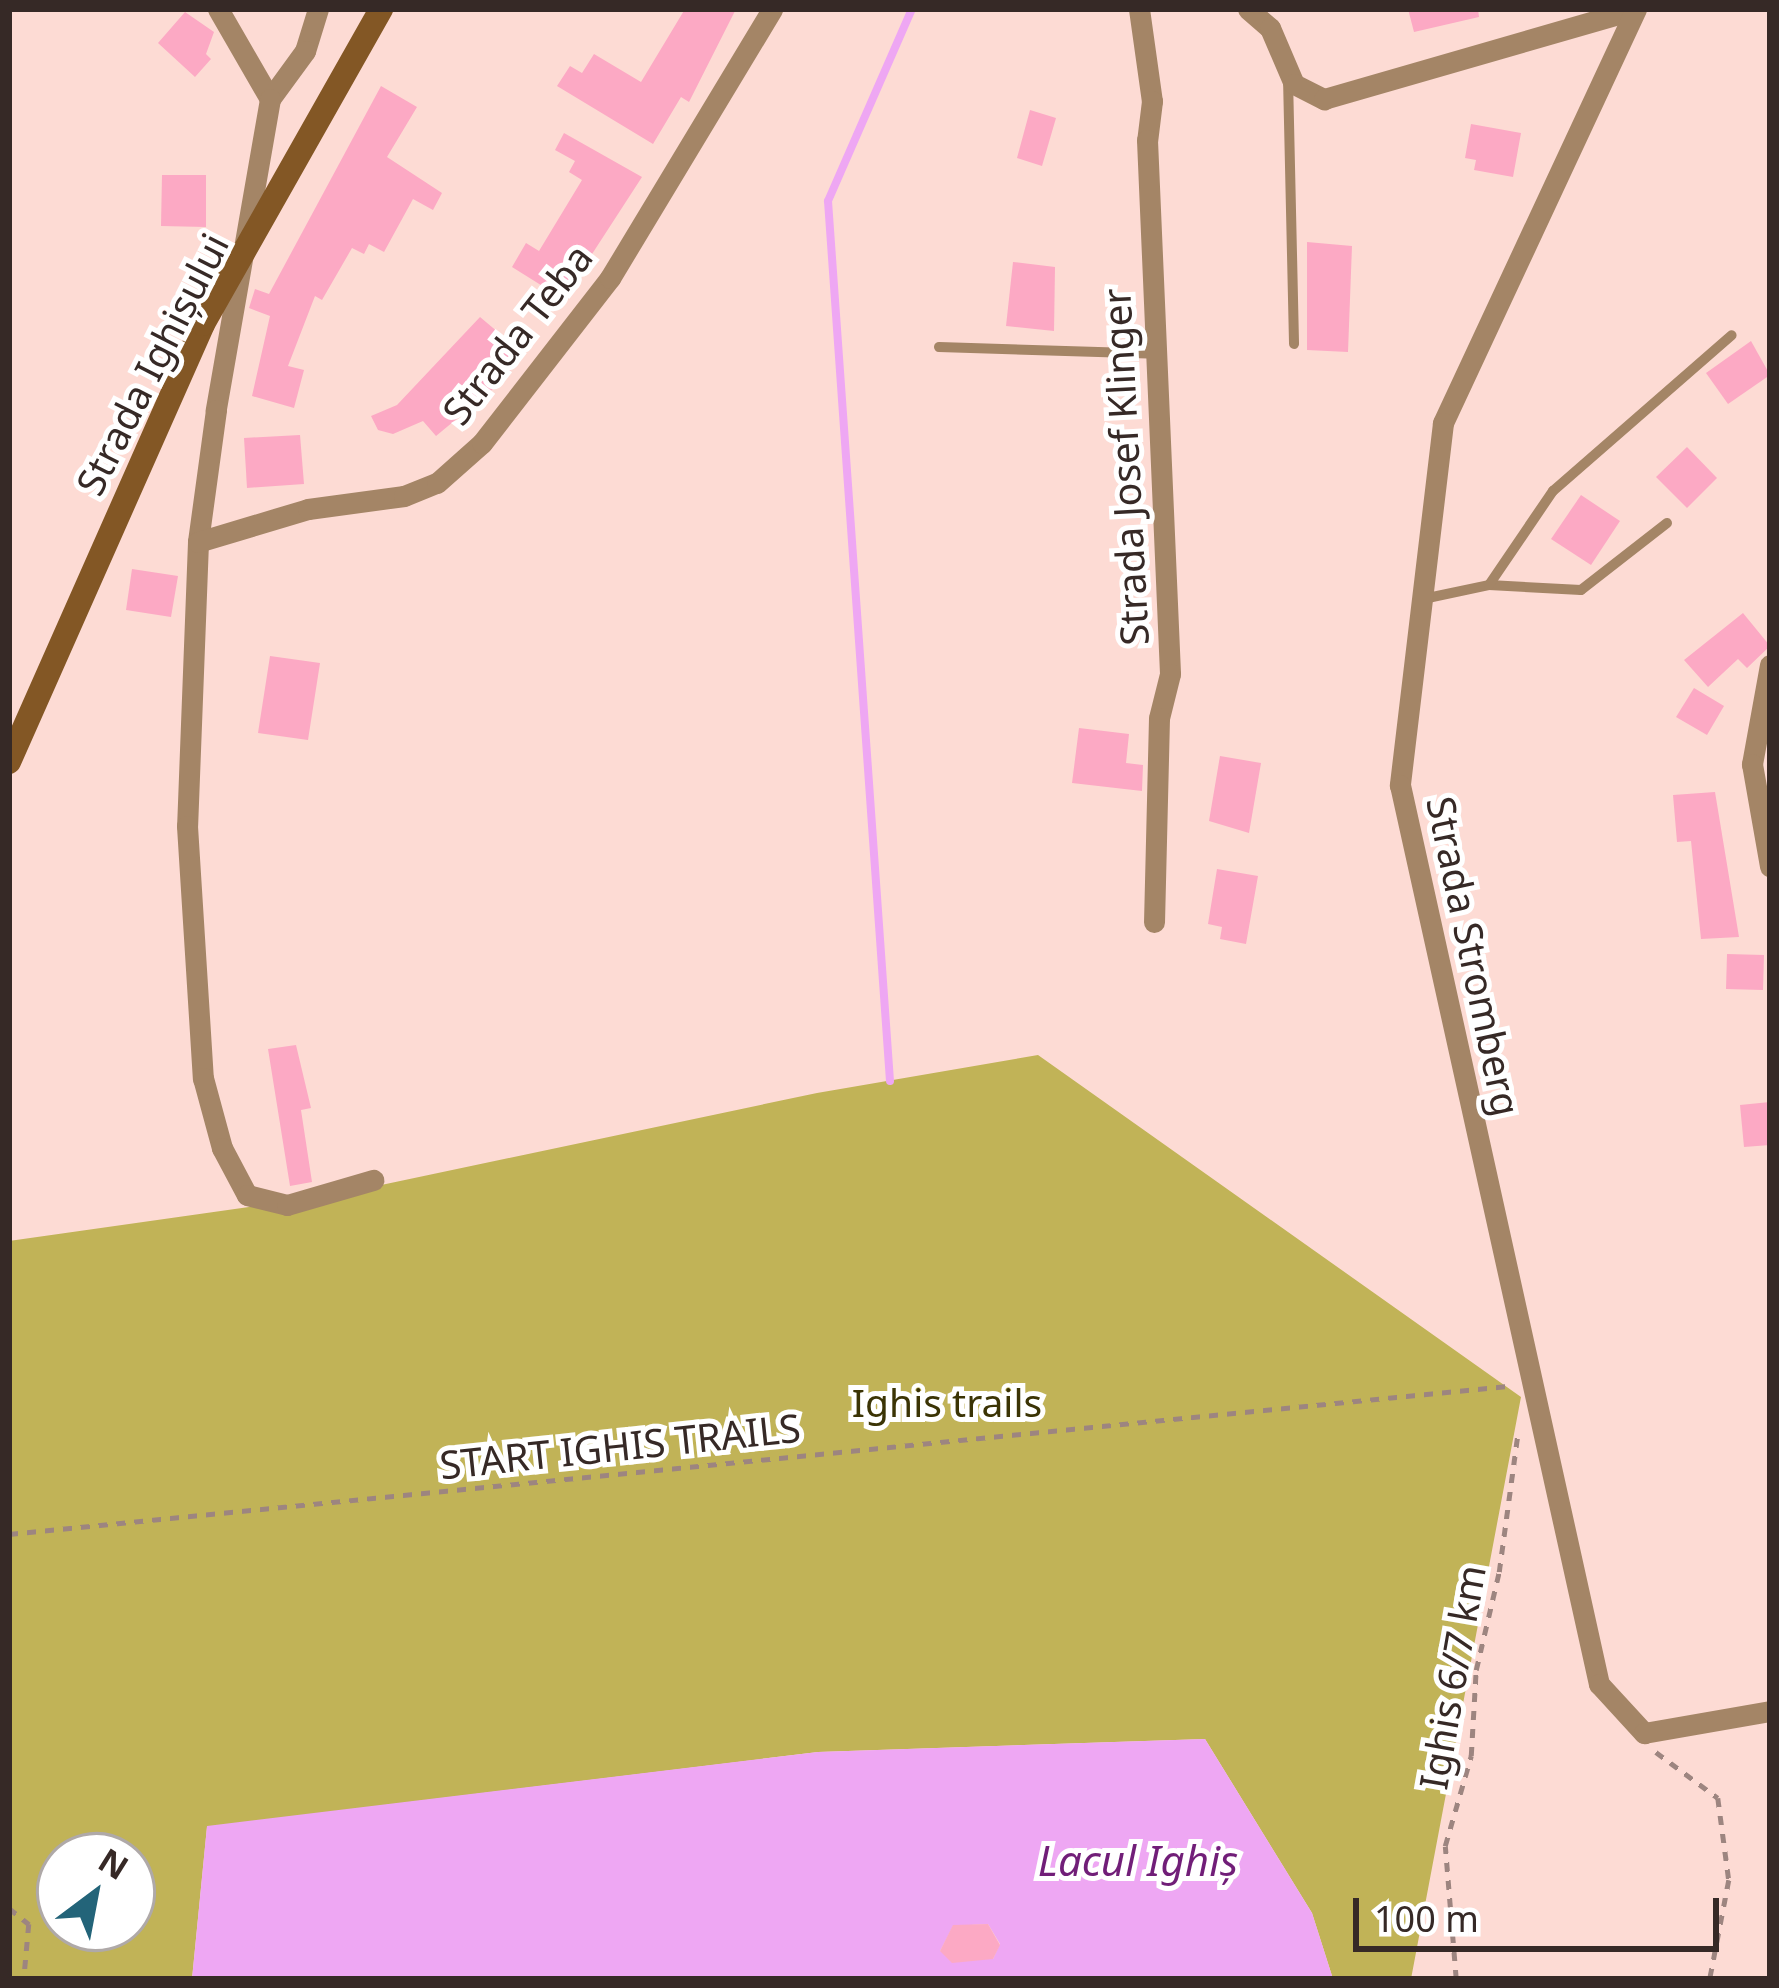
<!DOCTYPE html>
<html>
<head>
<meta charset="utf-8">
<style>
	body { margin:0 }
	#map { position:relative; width:1779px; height:1988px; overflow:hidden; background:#fddbd4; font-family:"Noto Sans",sans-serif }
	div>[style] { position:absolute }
	.green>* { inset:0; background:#c1b357 }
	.water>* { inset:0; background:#eea7f3 }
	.stream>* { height:8px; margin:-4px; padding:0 4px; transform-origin:4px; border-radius:4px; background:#eea7f3 }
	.building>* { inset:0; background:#fca9c4 }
	.path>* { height:4.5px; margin-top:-2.25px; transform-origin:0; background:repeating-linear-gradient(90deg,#9d8580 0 9px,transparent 0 18px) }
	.lane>* { height:10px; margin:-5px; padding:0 5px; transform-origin:5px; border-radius:5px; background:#a48566 }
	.street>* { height:21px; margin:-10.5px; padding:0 10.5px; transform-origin:10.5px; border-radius:10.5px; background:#a48566 }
	.secondary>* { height:24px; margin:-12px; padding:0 12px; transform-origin:12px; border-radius:12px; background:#835725 }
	span { translate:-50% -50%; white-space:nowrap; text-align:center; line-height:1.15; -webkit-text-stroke:10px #fff; paint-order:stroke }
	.street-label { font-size:39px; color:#362926 }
	.park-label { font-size:39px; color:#3b3405 }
	.water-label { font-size:42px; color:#711e78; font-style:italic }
	.frame { position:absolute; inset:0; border:12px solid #362926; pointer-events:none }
	.north { position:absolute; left:36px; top:1832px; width:120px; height:120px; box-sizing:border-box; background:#fff; border:3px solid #afa9a8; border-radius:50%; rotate:32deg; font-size:33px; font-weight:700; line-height:48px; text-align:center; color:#362926 }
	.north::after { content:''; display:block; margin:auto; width:42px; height:54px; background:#236479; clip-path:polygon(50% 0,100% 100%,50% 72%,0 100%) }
	.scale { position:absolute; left:1353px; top:1898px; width:366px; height:54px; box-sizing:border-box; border:6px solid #362926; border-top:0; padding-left:15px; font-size:36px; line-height:42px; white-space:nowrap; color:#362926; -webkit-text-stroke:9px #fff; paint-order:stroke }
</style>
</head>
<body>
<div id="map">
	<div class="green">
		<div style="clip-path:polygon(evenodd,1038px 1055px,1521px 1397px,1411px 1979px,1333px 1979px,1312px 1913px,1205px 1739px,818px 1752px,207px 1827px,192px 1979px,9px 1979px,9px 1241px,334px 1195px,817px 1093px,1038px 1055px,60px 1856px,132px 1856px,132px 1928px,60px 1928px,60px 1856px)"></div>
	</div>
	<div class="water">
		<div style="clip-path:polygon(evenodd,1205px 1739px,1312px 1913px,1333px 1979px,192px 1979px,207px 1826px,818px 1752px,1205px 1739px,988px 1924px,1000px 1944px,993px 1959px,940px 1951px,953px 1926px,988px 1924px)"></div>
	</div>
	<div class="stream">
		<div style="left:890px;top:1081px;width:882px;rotate:-94.03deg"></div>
		<div style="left:828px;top:201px;width:210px;rotate:-66.4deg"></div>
	</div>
	<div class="building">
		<div style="clip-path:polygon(685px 9px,736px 9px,689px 102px,681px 97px,653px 144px,557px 86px,570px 66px,582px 73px,594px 54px,641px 82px)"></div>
		<div style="clip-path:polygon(1408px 9px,1478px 9px,1479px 17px,1414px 32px)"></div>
		<div style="clip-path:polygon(185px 12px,214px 32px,206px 54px,211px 59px,195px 77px,158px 43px)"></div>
		<div style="clip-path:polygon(381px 86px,417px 107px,387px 157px,442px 193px,433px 210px,413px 199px,384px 252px,369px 244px,364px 254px,352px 248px,322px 300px,315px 296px,288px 366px,304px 370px,294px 408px,252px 396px,270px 316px,249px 308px,255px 289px,269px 294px)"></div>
		<div style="clip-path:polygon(1030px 110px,1056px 118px,1042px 166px,1017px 158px)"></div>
		<div style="clip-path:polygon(1471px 124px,1521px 133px,1513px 177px,1474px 170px,1476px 160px,1465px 158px)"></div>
		<div style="clip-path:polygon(564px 133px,642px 177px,557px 308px,538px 296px,544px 287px,512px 267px,526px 243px,539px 251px,582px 180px,569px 172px,575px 161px,555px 150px)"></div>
		<div style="clip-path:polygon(162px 175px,206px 175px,206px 227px,161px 226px)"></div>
		<div style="clip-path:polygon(1307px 242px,1352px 246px,1348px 352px,1307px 350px)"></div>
		<div style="clip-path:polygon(1013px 262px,1055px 267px,1054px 331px,1006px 326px)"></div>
		<div style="clip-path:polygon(480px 317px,524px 354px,499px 384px,436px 436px,423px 421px,393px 434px,378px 430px,371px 416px,397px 405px)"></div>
		<div style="clip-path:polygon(1751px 341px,1770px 375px,1728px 404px,1706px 373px)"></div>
		<div style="clip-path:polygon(300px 435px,304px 484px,247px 488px,244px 438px)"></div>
		<div style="clip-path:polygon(1687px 447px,1717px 478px,1687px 508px,1656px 477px)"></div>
		<div style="clip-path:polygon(1581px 495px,1620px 521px,1591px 565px,1551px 539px)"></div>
		<div style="clip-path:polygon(132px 569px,178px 576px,171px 617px,126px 610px)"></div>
		<div style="clip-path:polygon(1743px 613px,1770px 646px,1747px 668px,1738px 659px,1708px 687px,1684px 660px)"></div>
		<div style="clip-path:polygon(270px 656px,320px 663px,308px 740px,258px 733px)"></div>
		<div style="clip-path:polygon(1694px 688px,1724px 706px,1707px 735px,1676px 717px)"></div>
		<div style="clip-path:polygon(1079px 728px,1129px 734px,1126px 763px,1143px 765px,1142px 791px,1072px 783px)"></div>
		<div style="clip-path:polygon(1220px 756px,1261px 763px,1249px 833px,1209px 821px)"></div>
		<div style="clip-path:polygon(1715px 792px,1739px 937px,1701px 939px,1691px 841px,1677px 842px,1673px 795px)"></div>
		<div style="clip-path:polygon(1217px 869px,1258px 876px,1246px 944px,1220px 939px,1222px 927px,1208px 924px)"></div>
		<div style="clip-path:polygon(1727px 954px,1764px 955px,1763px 990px,1726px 989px)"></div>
		<div style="clip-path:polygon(296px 1045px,311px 1108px,301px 1110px,312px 1182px,290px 1186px,268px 1049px)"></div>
		<div style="clip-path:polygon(1770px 1102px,1770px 1145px,1744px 1147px,1740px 1105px)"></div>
		<div style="clip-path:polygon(988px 1924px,1000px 1945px,993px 1959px,952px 1963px,940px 1951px,953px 1925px)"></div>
	</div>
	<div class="path">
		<div style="left:9px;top:1534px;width:1506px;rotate:-5.64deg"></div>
		<div style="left:1656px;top:1752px;width:77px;rotate:36.6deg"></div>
		<div style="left:1718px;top:1798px;width:83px;rotate:82.4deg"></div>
		<div style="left:1729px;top:1880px;width:101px;rotate:100.9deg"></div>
		<div style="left:9px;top:1908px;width:26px;rotate:39deg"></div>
		<div style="left:29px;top:1924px;width:55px;rotate:95.2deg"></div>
		<div style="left:1456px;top:1979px;width:133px;rotate:-94.7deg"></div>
		<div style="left:1445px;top:1846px;width:94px;rotate:-73.9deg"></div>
		<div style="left:1471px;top:1756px;width:86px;rotate:-86.7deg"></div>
		<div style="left:1476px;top:1670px;width:101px;rotate:-76.8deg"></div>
		<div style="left:1499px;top:1572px;width:141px;rotate:-82.3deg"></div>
	</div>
	<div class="lane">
		<div style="left:1288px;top:78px;width:266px;rotate:88.7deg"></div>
		<div style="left:939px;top:347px;width:217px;rotate:1.8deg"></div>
		<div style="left:1489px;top:585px;width:92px;rotate:3.1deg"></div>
		<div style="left:1581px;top:590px;width:109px;rotate:-37.9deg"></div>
		<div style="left:1423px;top:599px;width:67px;rotate:-12deg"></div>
		<div style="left:1489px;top:585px;width:114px;rotate:-55.8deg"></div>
		<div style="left:1553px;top:491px;width:237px;rotate:-41.1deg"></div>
	</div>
	<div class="street">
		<div style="left:218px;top:9px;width:104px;rotate:60deg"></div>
		<div style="left:318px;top:9px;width:44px;rotate:107.2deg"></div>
		<div style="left:305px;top:51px;width:59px;rotate:126.1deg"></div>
		<div style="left:270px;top:99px;width:316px;rotate:99.9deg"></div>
		<div style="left:216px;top:410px;width:133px;rotate:97.8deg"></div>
		<div style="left:198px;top:542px;width:284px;rotate:92.2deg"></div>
		<div style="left:187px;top:826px;width:253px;rotate:86.4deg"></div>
		<div style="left:203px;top:1078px;width:73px;rotate:74.8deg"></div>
		<div style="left:222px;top:1148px;width:53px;rotate:62deg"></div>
		<div style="left:247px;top:1195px;width:41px;rotate:14deg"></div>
		<div style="left:287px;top:1205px;width:90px;rotate:-16.2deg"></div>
		<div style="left:1139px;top:9px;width:93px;rotate:82deg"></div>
		<div style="left:1152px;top:101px;width:39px;rotate:97deg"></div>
		<div style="left:1147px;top:140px;width:534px;rotate:87.53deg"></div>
		<div style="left:1170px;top:674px;width:45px;rotate:104deg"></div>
		<div style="left:1159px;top:718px;width:204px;rotate:91.4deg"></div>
		<div style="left:1248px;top:9px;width:29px;rotate:41deg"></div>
		<div style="left:1270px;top:28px;width:61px;rotate:66.8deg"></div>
		<div style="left:1294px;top:84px;width:34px;rotate:27deg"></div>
		<div style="left:1324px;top:99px;width:324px;rotate:-16.1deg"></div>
		<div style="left:1636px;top:9px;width:457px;rotate:115deg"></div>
		<div style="left:1443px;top:423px;width:365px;rotate:96.8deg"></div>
		<div style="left:1400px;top:785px;width:921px;rotate:77.52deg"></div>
		<div style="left:1599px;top:1684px;width:67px;rotate:47.4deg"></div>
		<div style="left:1644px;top:1733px;width:128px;rotate:-9.9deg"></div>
		<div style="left:198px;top:542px;width:115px;rotate:-16.7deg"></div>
		<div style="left:308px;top:509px;width:97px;rotate:-7.7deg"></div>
		<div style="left:404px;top:496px;width:35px;rotate:-22deg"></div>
		<div style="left:437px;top:483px;width:60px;rotate:-41.6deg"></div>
		<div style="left:482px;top:443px;width:209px;rotate:-52.2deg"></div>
		<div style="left:610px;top:278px;width:314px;rotate:-58.9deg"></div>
		<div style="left:1770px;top:665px;width:101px;rotate:100.3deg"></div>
		<div style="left:1752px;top:764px;width:104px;rotate:80deg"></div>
	</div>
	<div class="secondary">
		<div style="left:9px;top:762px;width:479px;rotate:-66.1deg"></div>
		<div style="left:203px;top:324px;width:362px;rotate:-60.5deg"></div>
	</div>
	<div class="street-label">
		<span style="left:517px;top:334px;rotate:-52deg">Strada Teba</span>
		<span style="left:152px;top:364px;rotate:-63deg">Strada Ighișului</span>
		<span style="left:1125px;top:467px;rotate:-93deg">Strada Josef Klinger</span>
		<span style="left:1474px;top:956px;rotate:78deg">Strada Stromberg</span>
		<span style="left:620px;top:1446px;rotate:-6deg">START IGHIS TRAILS</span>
		<span style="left:1452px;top:1677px;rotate:-80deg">Ighis 6/7 km</span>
	</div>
	<div class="park-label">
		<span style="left:947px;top:1402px">Ighis trails</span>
	</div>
	<div class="water-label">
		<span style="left:1138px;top:1860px">Lacul Ighiș</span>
	</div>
	<div class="frame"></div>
	<div class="north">N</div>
	<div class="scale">100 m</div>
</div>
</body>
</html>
